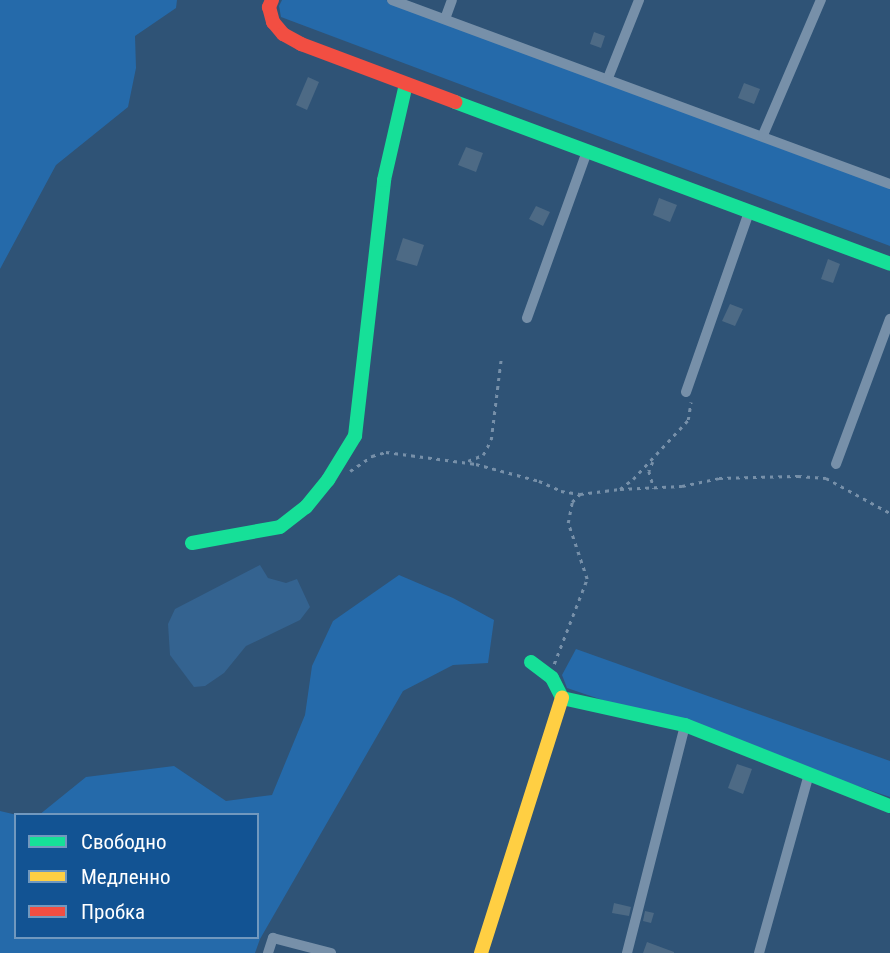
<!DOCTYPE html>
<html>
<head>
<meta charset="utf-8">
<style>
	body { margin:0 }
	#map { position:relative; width:890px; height:953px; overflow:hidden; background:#2f5376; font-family:"Roboto Condensed",sans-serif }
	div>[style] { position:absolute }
	.green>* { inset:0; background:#256aaa }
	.water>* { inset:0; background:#346390 }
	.building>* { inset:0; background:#4d6a85 }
	.path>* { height:2.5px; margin-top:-1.25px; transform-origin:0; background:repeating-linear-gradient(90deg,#7790a9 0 3.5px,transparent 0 8.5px) }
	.street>* { height:10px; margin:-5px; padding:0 5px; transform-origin:5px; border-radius:5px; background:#7790a9 }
	.fast>* { height:14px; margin:-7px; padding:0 7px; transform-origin:7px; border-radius:7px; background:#16e098 }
	.slow>* { height:14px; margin:-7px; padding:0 7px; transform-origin:7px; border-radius:7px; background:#ffcf43 }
	.jam>* { height:14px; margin:-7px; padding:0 7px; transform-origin:7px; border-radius:7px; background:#f24e42 }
	span { translate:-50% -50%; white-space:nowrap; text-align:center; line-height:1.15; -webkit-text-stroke:6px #125393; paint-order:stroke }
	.legend { position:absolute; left:14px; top:813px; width:245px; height:126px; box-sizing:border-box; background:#125393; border:2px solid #7198be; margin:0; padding:9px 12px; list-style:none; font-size:21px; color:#fff }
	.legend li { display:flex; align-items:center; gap:14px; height:35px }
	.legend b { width:35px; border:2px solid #7198be }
</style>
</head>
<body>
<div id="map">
	<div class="green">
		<div style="clip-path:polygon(0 0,177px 0,176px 8px,135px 36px,136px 68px,128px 107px,56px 165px,0 269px)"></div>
		<div style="clip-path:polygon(282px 0,386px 0,890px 188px,890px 246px,281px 17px,279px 6px)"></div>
		<div style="clip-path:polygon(399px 575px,453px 598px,494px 620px,488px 663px,453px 665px,403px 691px,260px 939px,255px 953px,0 953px,0 811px,17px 815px,16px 937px,257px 937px,257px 815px,39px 815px,86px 777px,174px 766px,226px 801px,272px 795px,305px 715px,312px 666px,333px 621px)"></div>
		<div style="clip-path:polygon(576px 649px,890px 761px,890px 797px,567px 688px,562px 675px)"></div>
	</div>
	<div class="water">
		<div style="clip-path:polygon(260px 565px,268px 578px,286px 583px,297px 579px,310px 607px,300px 620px,246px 646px,224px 673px,205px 686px,194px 687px,170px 655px,168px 624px,175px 609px)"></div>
	</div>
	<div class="building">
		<div style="clip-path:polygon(594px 32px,605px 36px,601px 48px,590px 44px)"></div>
		<div style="clip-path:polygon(308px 77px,319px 82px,307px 110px,296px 105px)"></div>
		<div style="clip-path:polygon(744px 83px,760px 89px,754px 104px,738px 98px)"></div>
		<div style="clip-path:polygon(466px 147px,483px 153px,476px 172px,458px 165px)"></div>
		<div style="clip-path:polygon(659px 198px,677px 205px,670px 222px,653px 215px)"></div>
		<div style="clip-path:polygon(536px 206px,550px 212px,543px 226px,529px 219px)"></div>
		<div style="clip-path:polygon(403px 238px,424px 245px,417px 266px,396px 260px)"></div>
		<div style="clip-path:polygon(828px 259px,840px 264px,833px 283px,821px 279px)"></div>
		<div style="clip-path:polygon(730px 304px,743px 309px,735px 326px,722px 321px)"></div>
		<div style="clip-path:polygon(737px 764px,752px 769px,743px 794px,728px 788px)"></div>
		<div style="clip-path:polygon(614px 903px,631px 907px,629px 916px,612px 913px)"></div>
		<div style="clip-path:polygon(645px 911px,654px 913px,651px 923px,643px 921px)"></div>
		<div style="clip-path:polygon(647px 942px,674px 952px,674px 953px,643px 953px)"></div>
	</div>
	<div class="path">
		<div style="left:468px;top:461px;width:16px;rotate:-22deg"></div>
		<div style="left:483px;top:455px;width:17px;rotate:-62deg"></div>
		<div style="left:491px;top:440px;width:82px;rotate:-83deg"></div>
		<div style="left:653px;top:462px;width:10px;rotate:114deg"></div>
		<div style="left:649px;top:471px;width:18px;rotate:74deg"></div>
		<div style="left:350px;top:471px;width:27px;rotate:-34deg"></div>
		<div style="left:372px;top:456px;width:15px;rotate:-16deg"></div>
		<div style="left:386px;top:452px;width:91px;rotate:7.6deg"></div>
		<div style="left:476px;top:464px;width:65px;rotate:15.1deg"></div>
		<div style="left:539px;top:481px;width:24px;rotate:24deg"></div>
		<div style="left:561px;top:491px;width:19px;rotate:9deg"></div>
		<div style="left:620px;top:489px;width:62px;rotate:-2.8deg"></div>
		<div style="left:682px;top:486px;width:38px;rotate:-12deg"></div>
		<div style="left:719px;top:478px;width:79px;rotate:-1.5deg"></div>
		<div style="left:798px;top:476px;width:28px;rotate:4deg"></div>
		<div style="left:826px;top:478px;width:73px;rotate:28.7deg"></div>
		<div style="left:554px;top:664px;width:91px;rotate:-68.8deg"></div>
		<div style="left:587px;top:579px;width:59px;rotate:-108.7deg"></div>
		<div style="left:568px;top:523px;width:21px;rotate:-79deg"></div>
		<div style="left:572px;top:502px;width:11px;rotate:-45deg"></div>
		<div style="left:580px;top:494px;width:40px;rotate:-7.1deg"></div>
		<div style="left:620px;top:489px;width:16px;rotate:-38deg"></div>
		<div style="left:633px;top:479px;width:81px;rotate:-47deg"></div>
		<div style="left:688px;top:420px;width:18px;rotate:-81deg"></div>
	</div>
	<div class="street">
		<div style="left:392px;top:0;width:531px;rotate:20.28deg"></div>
		<div style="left:445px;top:19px;width:20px;rotate:-70deg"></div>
		<div style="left:608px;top:78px;width:84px;rotate:-68.3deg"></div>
		<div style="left:763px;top:135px;width:147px;rotate:-66.8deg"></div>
		<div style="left:527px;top:318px;width:177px;rotate:-70.2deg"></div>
		<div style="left:686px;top:392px;width:191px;rotate:-70.7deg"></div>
		<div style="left:836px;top:464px;width:155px;rotate:-69.6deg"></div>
		<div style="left:268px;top:953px;width:16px;rotate:-72deg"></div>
		<div style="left:273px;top:938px;width:60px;rotate:14.5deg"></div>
		<div style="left:627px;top:953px;width:235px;rotate:-75.7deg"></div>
		<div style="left:759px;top:953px;width:183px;rotate:-74.4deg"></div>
	</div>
	<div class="fast">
		<div style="left:455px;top:102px;width:464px;rotate:20.4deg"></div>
		<div style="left:192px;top:543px;width:89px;rotate:-10.3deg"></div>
		<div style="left:280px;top:527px;width:33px;rotate:-38deg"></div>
		<div style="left:306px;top:507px;width:35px;rotate:-51deg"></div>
		<div style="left:328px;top:480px;width:52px;rotate:-58.5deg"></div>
		<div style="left:355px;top:436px;width:258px;rotate:-83.5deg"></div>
		<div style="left:384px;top:180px;width:98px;rotate:-77.1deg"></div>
		<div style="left:531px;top:662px;width:26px;rotate:37deg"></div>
		<div style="left:552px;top:678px;width:22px;rotate:63deg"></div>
		<div style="left:562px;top:698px;width:126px;rotate:12.4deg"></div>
		<div style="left:685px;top:725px;width:220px;rotate:21.6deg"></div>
	</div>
	<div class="slow">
		<div style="left:481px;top:953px;width:268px;rotate:-72.4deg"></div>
	</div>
	<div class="jam">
		<div style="left:272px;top:0;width:8px;rotate:113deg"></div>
		<div style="left:269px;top:7px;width:16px;rotate:75deg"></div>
		<div style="left:273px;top:22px;width:16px;rotate:50deg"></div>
		<div style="left:283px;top:34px;width:21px;rotate:29deg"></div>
		<div style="left:301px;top:44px;width:165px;rotate:20.6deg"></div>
	</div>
	<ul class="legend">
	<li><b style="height:9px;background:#16e098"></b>Свободно</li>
	<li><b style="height:9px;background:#ffcf43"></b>Медленно</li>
	<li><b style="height:9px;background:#f24e42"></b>Пробка</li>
	</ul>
</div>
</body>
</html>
